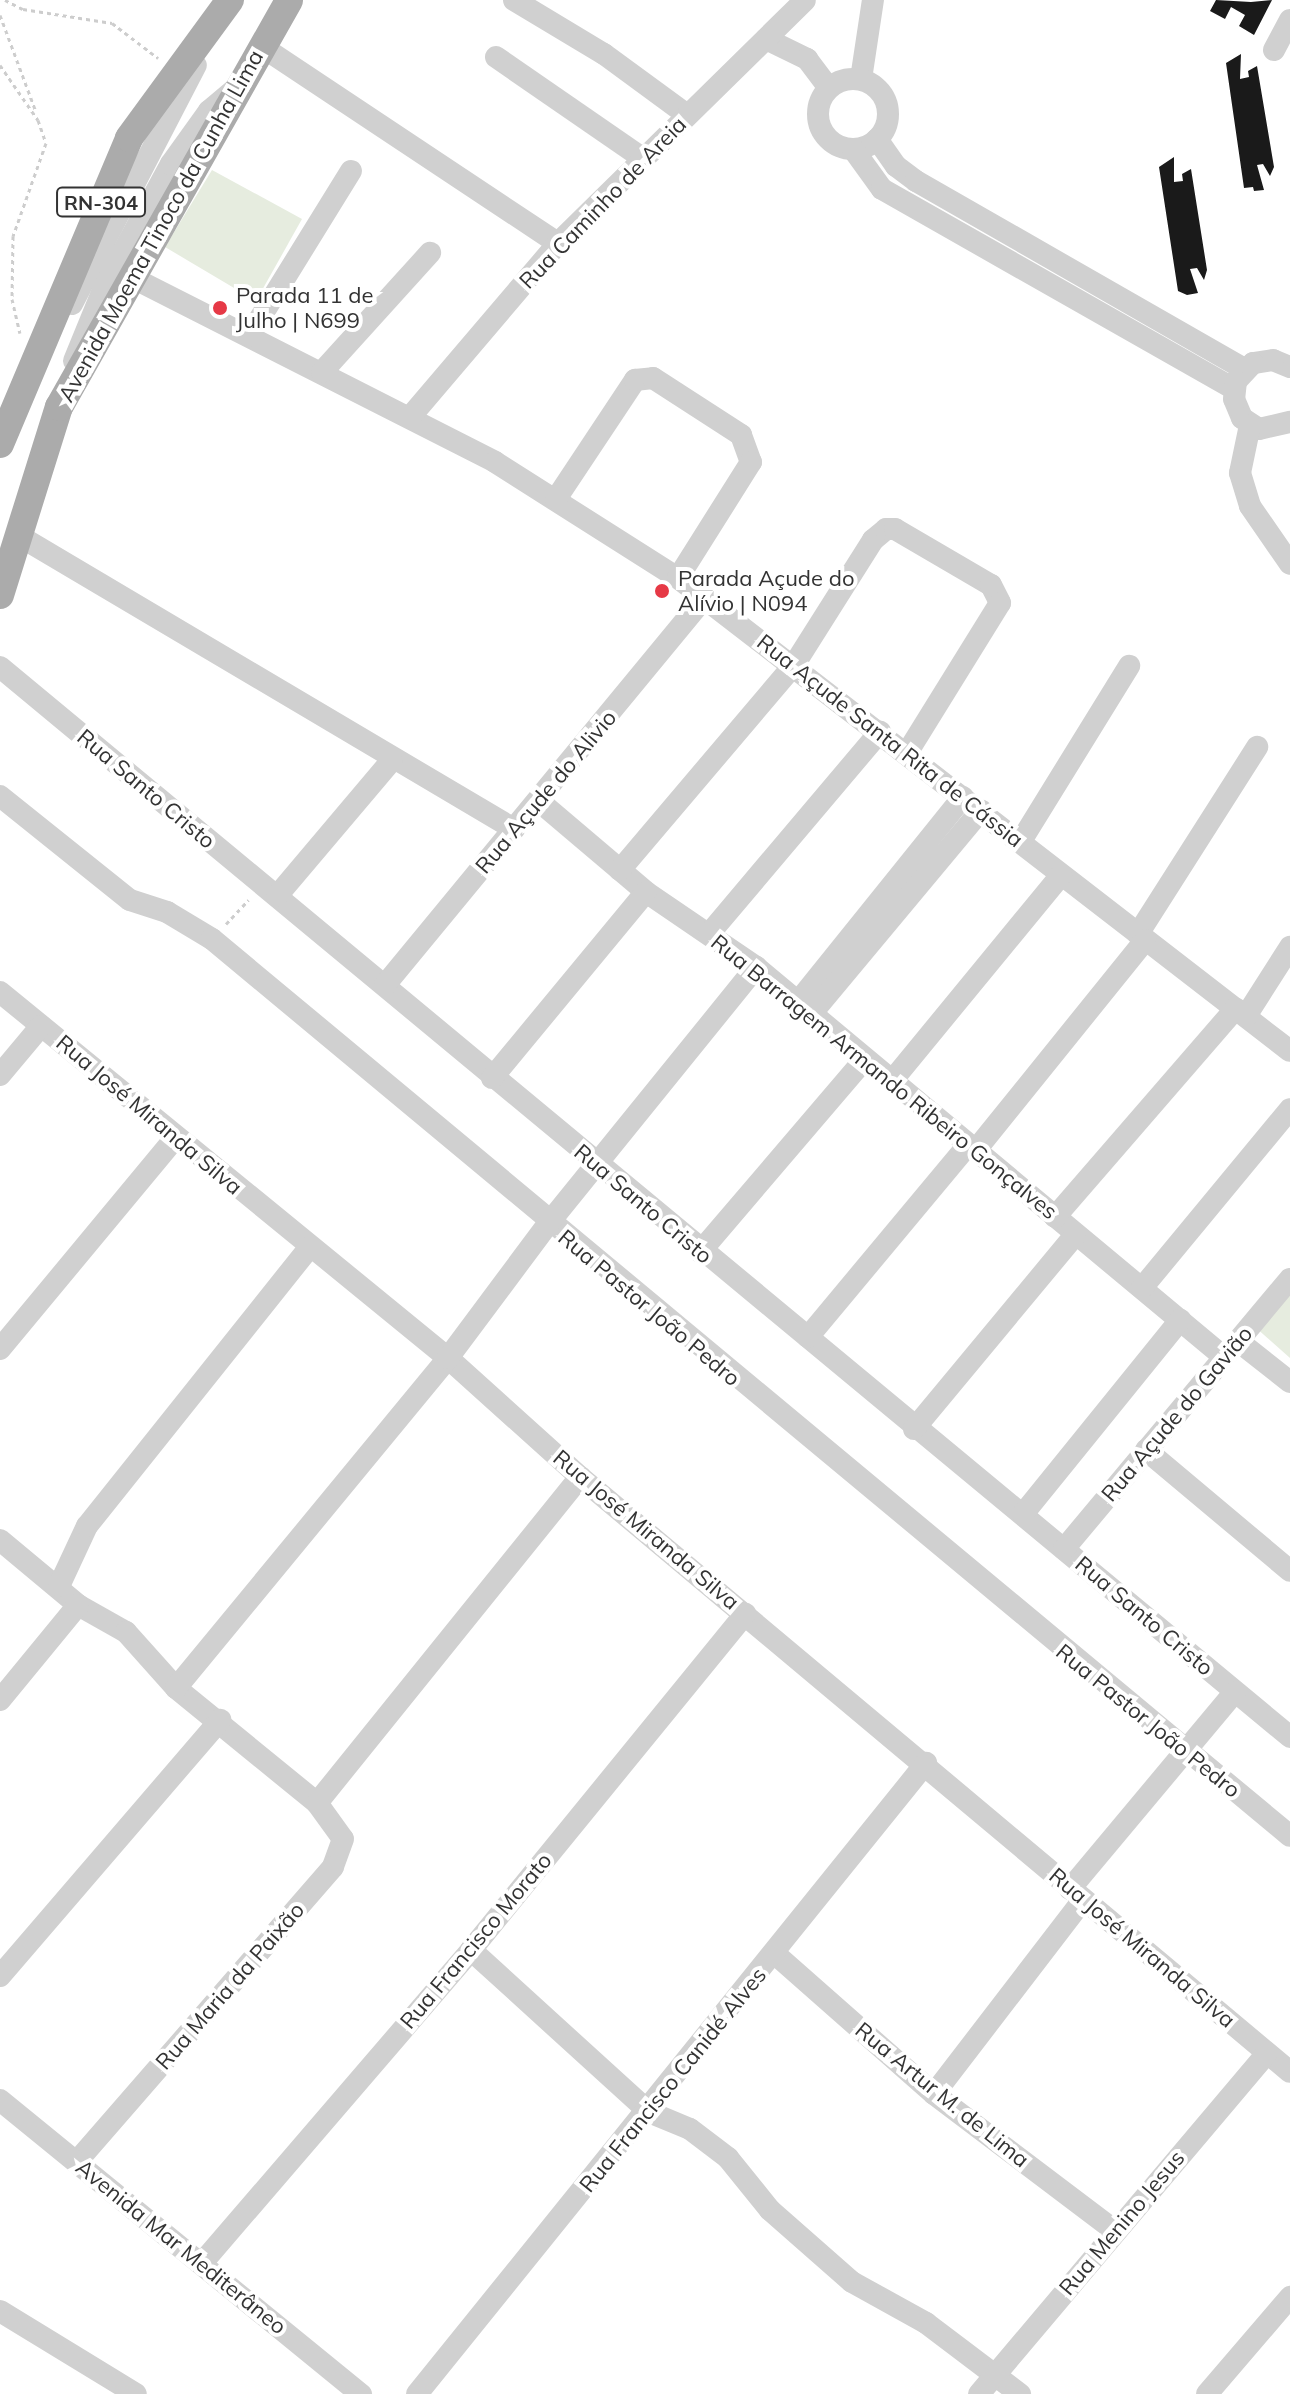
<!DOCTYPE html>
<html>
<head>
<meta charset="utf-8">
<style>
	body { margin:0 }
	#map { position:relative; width:1290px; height:2394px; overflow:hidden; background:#fff; font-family:Mulish,sans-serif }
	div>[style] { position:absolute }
	.green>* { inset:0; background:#e6ecdf }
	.building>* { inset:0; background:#1a1a1a }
	.path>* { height:3px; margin-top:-1.5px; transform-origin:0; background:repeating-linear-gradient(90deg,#cdcdcd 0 4px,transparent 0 8px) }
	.minor>* { height:22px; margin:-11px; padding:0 11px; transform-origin:11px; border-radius:11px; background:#d0d0d0 }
	.minor>.ring { margin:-11px; padding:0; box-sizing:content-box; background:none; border:22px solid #d0d0d0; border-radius:50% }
	.major>* { height:28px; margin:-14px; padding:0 14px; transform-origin:14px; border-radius:14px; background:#ababab }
	.dots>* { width:22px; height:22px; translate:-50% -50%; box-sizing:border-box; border:4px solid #fff; border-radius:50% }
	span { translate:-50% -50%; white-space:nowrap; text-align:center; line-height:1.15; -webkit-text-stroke:8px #fff; paint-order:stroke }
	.shield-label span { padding:2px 6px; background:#fff; border:2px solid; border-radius:6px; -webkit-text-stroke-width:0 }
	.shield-label { font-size:20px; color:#333; font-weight:700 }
	.street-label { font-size:22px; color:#333 }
	.poi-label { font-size:22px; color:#333 }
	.left { translate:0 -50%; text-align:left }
</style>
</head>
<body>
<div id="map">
	<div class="green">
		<div style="clip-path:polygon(212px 170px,302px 219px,256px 301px,165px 247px)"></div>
		<div style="clip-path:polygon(1290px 1284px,1290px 1358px,1255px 1327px)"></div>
	</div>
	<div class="building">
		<div style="clip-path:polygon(1216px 0,1251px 2px,1272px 0,1254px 35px,1239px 26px,1245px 15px,1231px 7px,1225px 19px,1210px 11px)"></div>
		<div style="clip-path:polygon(1241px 54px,1240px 79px,1249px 77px,1248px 71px,1257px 66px,1274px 167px,1270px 176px,1263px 164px,1257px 165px,1264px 190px,1254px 191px,1253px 187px,1244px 188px,1226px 63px)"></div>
		<div style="clip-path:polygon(1174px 157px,1174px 182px,1183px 181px,1182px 174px,1191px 169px,1207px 270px,1204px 280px,1197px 268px,1190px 269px,1198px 293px,1187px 295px,1178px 291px,1159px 167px)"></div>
	</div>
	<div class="path">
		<div style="left:5px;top:0;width:20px;rotate:27deg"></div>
		<div style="left:23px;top:9px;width:90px;rotate:8.9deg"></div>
		<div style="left:112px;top:23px;width:58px;rotate:37.3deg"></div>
		<div style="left:0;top:15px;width:103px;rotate:69.6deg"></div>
		<div style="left:0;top:65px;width:67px;rotate:55.4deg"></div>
		<div style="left:38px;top:120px;width:24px;rotate:71deg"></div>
		<div style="left:46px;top:143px;width:99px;rotate:109.5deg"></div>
		<div style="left:13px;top:236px;width:63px;rotate:90.9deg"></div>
		<div style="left:12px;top:299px;width:35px;rotate:77deg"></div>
		<div style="left:226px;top:924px;width:33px;rotate:-47deg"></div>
	</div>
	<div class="minor">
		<div style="left:514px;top:0;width:105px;rotate:31deg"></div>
		<div style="left:604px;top:54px;width:103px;rotate:36.3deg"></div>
		<div style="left:766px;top:39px;width:46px;rotate:26deg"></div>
		<div style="left:807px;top:59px;width:36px;rotate:53deg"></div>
		<div style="left:261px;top:46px;width:356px;rotate:33.6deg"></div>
		<div style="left:1274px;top:50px;width:34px;rotate:-62deg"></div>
		<div style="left:496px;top:57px;width:176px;rotate:34.6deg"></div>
		<div style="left:861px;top:79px;width:80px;rotate:-81.4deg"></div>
		<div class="ring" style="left:818px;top:79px;width:48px;height:48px"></div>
		<div style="left:877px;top:139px;width:33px;rotate:55deg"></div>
		<div style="left:896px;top:166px;width:25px;rotate:37deg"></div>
		<div style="left:916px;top:181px;width:378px;rotate:29.8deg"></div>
		<div style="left:853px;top:149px;width:49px;rotate:54.1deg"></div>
		<div style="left:882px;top:189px;width:405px;rotate:29.6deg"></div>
		<div style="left:133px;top:278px;width:406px;rotate:26.9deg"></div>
		<div style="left:495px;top:462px;width:217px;rotate:32.4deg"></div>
		<div style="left:678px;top:578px;width:773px;rotate:37.7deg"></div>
		<div style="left:72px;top:304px;width:269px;rotate:-62.6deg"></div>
		<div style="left:249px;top:336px;width:194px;rotate:-58.3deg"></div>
		<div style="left:74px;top:361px;width:82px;rotate:-67.8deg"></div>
		<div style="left:105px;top:285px;width:138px;rotate:-61.4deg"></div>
		<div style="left:171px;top:164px;width:65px;rotate:-54.4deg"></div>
		<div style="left:209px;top:111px;width:33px;rotate:-40deg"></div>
		<div style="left:1290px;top:367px;width:18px;rotate:-158deg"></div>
		<div style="left:1273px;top:360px;width:20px;rotate:171deg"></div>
		<div style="left:1253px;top:363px;width:25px;rotate:133deg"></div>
		<div style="left:1236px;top:381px;width:18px;rotate:96deg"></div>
		<div style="left:1234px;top:399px;width:21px;rotate:67deg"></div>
		<div style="left:1242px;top:418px;width:20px;rotate:33deg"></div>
		<div style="left:1259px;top:429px;width:32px;rotate:-13deg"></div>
		<div style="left:322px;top:372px;width:161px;rotate:-47.8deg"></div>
		<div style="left:411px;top:416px;width:227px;rotate:-49.6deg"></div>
		<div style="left:558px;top:243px;width:346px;rotate:-44.5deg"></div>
		<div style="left:1250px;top:425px;width:49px;rotate:101.8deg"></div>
		<div style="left:1240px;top:473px;width:34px;rotate:73deg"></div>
		<div style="left:1250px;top:506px;width:70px;rotate:55.4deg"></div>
		<div style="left:556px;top:499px;width:143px;rotate:-56.4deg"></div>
		<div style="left:635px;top:380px;width:18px;rotate:-6deg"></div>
		<div style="left:653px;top:378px;width:105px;rotate:32.9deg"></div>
		<div style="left:741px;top:435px;width:29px;rotate:70deg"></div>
		<div style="left:751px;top:462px;width:137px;rotate:122.2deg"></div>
		<div style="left:21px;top:537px;width:573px;rotate:30.64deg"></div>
		<div style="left:0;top:667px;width:1676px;rotate:39.67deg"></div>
		<div style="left:0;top:796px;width:166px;rotate:38.7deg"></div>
		<div style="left:130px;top:900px;width:39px;rotate:18deg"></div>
		<div style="left:167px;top:912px;width:52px;rotate:31deg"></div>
		<div style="left:212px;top:939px;width:1402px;rotate:39.76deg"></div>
		<div style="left:540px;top:802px;width:139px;rotate:40.3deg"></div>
		<div style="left:646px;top:892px;width:133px;rotate:34.3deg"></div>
		<div style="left:756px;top:967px;width:609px;rotate:39.81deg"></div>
		<div style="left:1021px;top:841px;width:206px;rotate:-58.3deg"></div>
		<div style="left:620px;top:870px;width:269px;rotate:-49.7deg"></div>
		<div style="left:794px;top:665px;width:148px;rotate:-57.7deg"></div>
		<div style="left:873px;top:540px;width:17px;rotate:-40deg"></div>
		<div style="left:886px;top:529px;width:9px"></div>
		<div style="left:895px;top:529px;width:111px;rotate:30.3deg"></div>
		<div style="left:991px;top:585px;width:20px;rotate:63deg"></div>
		<div style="left:1000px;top:603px;width:176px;rotate:121.8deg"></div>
		<div style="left:277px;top:896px;width:177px;rotate:-49.8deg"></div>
		<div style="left:709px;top:934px;width:265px;rotate:-49.8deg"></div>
		<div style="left:1138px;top:934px;width:222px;rotate:-57.5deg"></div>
		<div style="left:385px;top:985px;width:502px;rotate:-50.5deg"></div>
		<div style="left:0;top:992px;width:578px;rotate:39.25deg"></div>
		<div style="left:448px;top:1358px;width:178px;rotate:42deg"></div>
		<div style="left:580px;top:1477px;width:926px;rotate:39.96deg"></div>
		<div style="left:798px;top:1002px;width:263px;rotate:-51.2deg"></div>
		<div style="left:812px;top:1013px;width:264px;rotate:-50.2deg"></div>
		<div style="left:1246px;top:1016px;width:82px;rotate:-57.5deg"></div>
		<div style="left:0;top:1075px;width:64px;rotate:-50.1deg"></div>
		<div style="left:492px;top:1078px;width:241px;rotate:-50.4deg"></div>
		<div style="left:891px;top:1082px;width:268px;rotate:-50.6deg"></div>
		<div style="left:975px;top:1151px;width:271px;rotate:-51.1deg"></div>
		<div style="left:1055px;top:1217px;width:276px;rotate:-49.1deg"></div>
		<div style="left:700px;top:1252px;width:253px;rotate:-49.5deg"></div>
		<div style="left:1142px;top:1288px;width:232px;rotate:-50.4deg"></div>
		<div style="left:808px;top:1337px;width:250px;rotate:-50.2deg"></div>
		<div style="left:1238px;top:1341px;width:66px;rotate:38.3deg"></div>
		<div style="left:0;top:1349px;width:276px;rotate:-50.3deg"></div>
		<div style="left:914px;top:1429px;width:252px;rotate:-50.3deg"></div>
		<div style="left:1146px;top:1450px;width:188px;rotate:40deg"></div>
		<div style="left:1023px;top:1514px;width:250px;rotate:-51deg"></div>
		<div style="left:0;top:1540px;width:102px;rotate:39.8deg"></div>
		<div style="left:78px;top:1605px;width:55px;rotate:29.4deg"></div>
		<div style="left:126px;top:1632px;width:75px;rotate:48.2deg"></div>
		<div style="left:176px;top:1688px;width:182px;rotate:39.2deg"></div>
		<div style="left:317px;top:1803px;width:44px;rotate:54.2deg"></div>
		<div style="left:343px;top:1839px;width:30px;rotate:110deg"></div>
		<div style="left:333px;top:1867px;width:390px;rotate:131deg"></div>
		<div style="left:1064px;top:1549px;width:352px;rotate:-50.1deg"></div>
		<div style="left:59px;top:1586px;width:66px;rotate:-65deg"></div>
		<div style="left:87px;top:1526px;width:356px;rotate:-51.4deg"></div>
		<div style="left:176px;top:1688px;width:428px;rotate:-50.5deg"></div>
		<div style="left:448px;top:1358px;width:167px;rotate:-53.3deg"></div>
		<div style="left:548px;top:1224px;width:331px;rotate:-51deg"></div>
		<div style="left:0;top:1700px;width:123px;rotate:-50.6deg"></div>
		<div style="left:317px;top:1803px;width:419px;rotate:-51.1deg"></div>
		<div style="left:1070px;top:1889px;width:257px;rotate:-50.1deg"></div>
		<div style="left:471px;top:1950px;width:241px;rotate:42.3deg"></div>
		<div style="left:649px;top:2112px;width:44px;rotate:22.5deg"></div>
		<div style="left:690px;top:2129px;width:48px;rotate:37.3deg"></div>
		<div style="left:728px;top:2158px;width:67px;rotate:51.1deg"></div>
		<div style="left:770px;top:2210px;width:109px;rotate:41.3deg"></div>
		<div style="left:852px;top:2282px;width:85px;rotate:29deg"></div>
		<div style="left:926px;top:2323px;width:118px;rotate:37.1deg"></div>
		<div style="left:774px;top:1953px;width:213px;rotate:41.4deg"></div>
		<div style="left:934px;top:2094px;width:226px;rotate:37.1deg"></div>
		<div style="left:0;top:1976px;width:338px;rotate:-49.3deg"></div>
		<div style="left:934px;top:2094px;width:245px;rotate:-52.5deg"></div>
		<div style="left:0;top:2100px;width:466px;rotate:39.2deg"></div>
		<div style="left:202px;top:2263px;width:413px;rotate:-49.3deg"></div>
		<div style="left:471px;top:1950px;width:434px;rotate:-50.8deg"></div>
		<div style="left:0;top:2311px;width:159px;rotate:31.4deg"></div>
		<div style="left:417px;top:2394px;width:811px;rotate:-51.11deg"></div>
		<div style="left:979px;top:2394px;width:446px;rotate:-49.8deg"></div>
		<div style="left:1207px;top:2394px;width:128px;rotate:-49.4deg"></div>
	</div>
	<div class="major">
		<div style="left:0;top:444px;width:332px;rotate:-67.1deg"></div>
		<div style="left:129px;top:138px;width:171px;rotate:-53.8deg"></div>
		<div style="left:0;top:595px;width:197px;rotate:-72.6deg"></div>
		<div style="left:59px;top:407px;width:467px;rotate:-60.5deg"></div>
	</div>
	<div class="dots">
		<div style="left:220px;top:308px;background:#e63946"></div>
		<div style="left:662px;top:591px;background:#e63946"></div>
	</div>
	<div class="shield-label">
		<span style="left:101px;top:202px">RN-304</span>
	</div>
	<div class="street-label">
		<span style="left:603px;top:203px;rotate:-46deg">Rua Caminho de Areia</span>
		<span style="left:161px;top:226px;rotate:-61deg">Avenida Moema Tinoco da Cunha Lima</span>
		<span style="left:890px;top:741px;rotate:38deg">Rua Açude Santa Rita de Cássia</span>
		<span style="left:146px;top:789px;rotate:40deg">Rua Santo Cristo</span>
		<span style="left:546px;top:792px;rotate:-50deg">Rua Açude do Alivio</span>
		<span style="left:884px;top:1077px;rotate:39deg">Rua Barragem Armando Ribeiro Gonçalves</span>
		<span style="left:149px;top:1115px;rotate:40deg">Rua José Miranda Silva</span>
		<span style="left:643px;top:1204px;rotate:40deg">Rua Santo Cristo</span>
		<span style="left:649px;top:1308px;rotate:40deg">Rua Pastor João Pedro</span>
		<span style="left:1177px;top:1414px;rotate:-50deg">Rua Açude do Gavião</span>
		<span style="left:646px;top:1530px;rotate:40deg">Rua José Miranda Silva</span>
		<span style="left:1144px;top:1616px;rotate:40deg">Rua Santo Cristo</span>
		<span style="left:1148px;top:1721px;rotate:39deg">Rua Pastor João Pedro</span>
		<span style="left:476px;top:1941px;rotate:-50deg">Rua Francisco Morato</span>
		<span style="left:1142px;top:1948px;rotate:40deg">Rua José Miranda Silva</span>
		<span style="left:230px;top:1986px;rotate:-49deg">Rua Maria da Paixão</span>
		<span style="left:673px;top:2080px;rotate:-51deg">Rua Francisco Canidé Alves</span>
		<span style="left:942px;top:2095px;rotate:39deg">Rua Artur M. de Lima</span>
		<span style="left:1122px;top:2223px;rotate:-50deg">Rua Menino Jesus</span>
		<span style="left:181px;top:2247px;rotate:39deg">Avenida Mar Mediterâneo</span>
	</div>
	<div class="poi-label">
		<span class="left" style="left:236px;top:308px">Parada 11 de<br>Julho | N699</span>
		<span class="left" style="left:678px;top:591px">Parada Açude do<br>Alívio | N094</span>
	</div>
</div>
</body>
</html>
